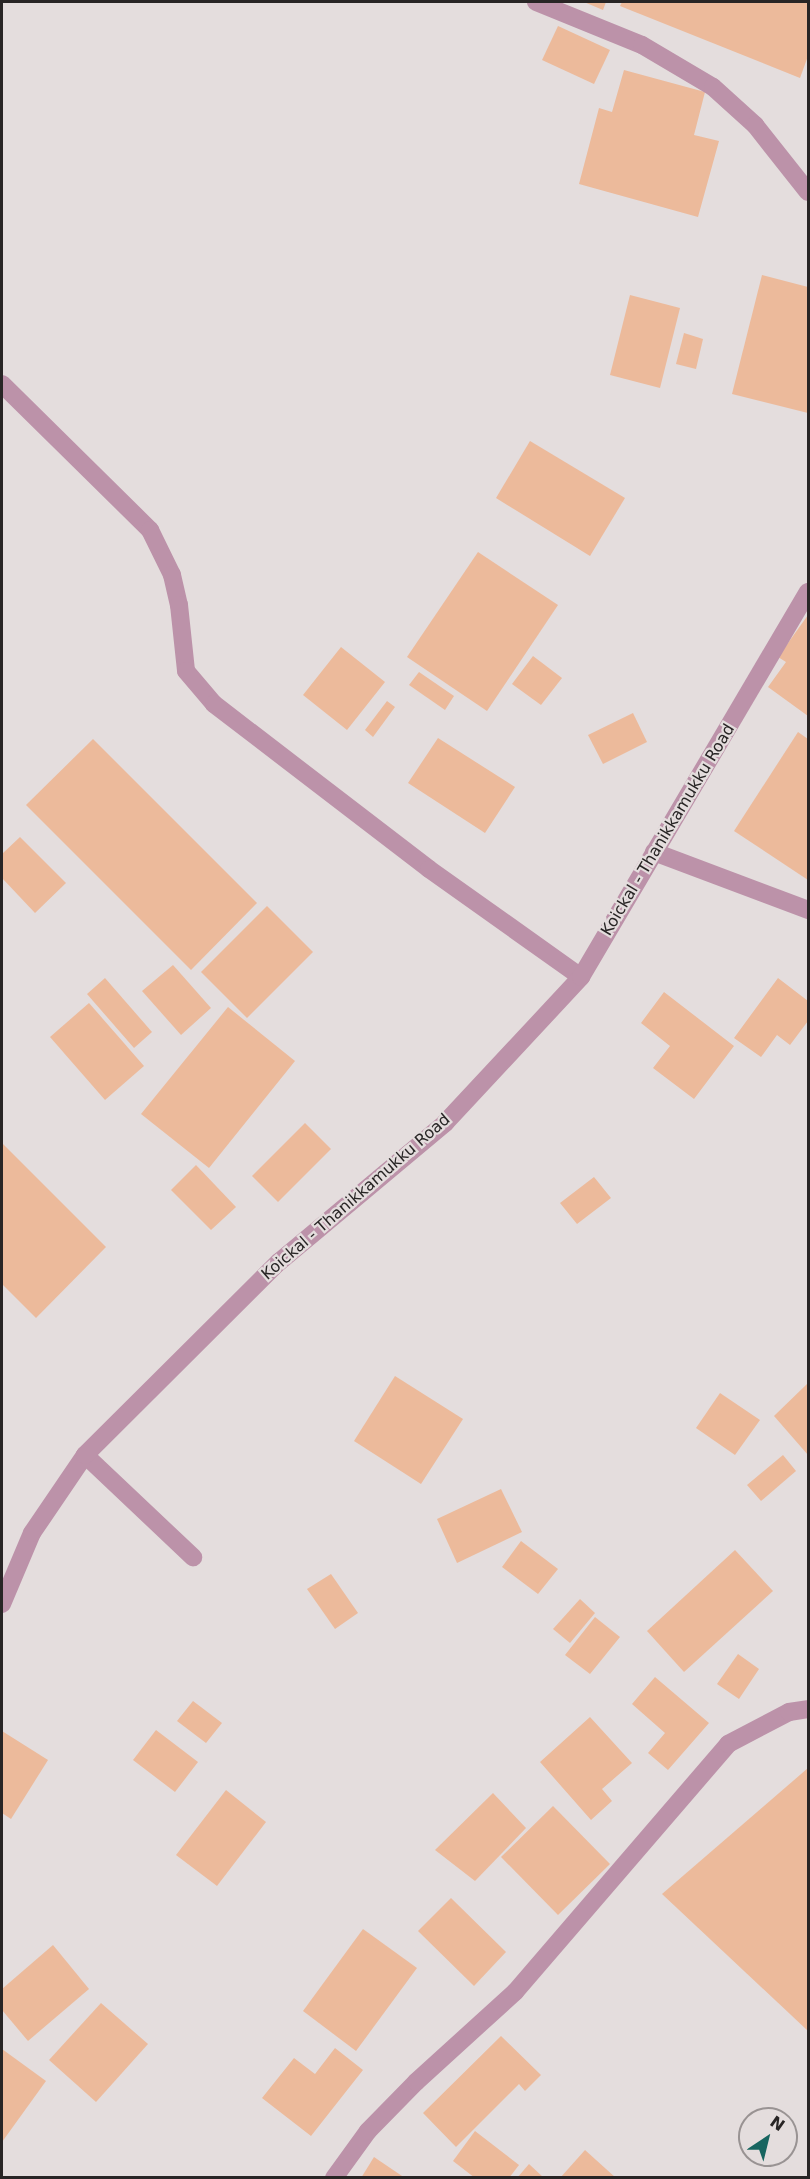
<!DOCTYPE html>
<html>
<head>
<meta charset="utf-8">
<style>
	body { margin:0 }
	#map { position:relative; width:810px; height:2179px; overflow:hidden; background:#e4dddd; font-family:"DejaVu Sans",sans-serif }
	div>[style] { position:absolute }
	.building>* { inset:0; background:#ecba9b }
	.lane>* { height:18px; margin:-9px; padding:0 9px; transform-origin:9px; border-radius:9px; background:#bc92a9 }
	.street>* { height:18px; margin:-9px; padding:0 9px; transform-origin:9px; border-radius:9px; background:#bc92a9 }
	span { translate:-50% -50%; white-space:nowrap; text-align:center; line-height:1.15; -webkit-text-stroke:4.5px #e4dddd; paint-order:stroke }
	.street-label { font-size:16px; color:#282525 }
	.frame { position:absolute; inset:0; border:3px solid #282525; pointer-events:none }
	.north { position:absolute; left:738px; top:2107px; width:60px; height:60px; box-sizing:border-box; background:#e4dddd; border:2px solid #999393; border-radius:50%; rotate:35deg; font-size:16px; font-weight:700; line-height:24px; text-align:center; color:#282525 }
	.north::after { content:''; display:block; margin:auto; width:21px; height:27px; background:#176560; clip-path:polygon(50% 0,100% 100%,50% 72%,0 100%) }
</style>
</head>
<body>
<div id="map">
	<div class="building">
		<div style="clip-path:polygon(584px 2px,606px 2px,603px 10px)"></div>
		<div style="clip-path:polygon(622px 2px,808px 2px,808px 56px,800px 78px,620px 6px)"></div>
		<div style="clip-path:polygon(558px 26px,610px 50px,594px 84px,542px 60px)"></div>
		<div style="clip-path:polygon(624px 70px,705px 92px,694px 135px,719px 141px,698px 217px,579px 184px,599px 108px,612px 112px)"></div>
		<div style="clip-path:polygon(762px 275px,808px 287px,808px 413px,732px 394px)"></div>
		<div style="clip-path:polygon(630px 295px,680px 308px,660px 388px,610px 375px)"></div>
		<div style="clip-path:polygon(684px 333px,703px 339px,696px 369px,676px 364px)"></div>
		<div style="clip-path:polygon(530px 441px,625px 498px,590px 556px,496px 498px)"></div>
		<div style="clip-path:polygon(478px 552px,558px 605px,487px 711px,407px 657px)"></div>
		<div style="clip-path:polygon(808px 615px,808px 716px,768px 687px,786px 662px,778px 657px)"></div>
		<div style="clip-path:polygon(341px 647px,385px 682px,347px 730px,303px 695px)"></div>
		<div style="clip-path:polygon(533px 656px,562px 678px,541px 705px,512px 684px)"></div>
		<div style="clip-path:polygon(419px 672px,454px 696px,445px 710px,409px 685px)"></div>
		<div style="clip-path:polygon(387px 701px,395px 707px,373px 737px,365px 730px)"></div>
		<div style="clip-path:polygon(633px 713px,647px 742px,603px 764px,588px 735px)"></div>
		<div style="clip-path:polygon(798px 732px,808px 739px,808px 880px,734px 831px)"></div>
		<div style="clip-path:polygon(438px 738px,515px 787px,485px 833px,408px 783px)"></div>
		<div style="clip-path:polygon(93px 739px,257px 903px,191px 970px,26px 805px)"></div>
		<div style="clip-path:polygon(20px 837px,66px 883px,35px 913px,2px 878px,2px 854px)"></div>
		<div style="clip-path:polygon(267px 906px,313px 952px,247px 1018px,201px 972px)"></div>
		<div style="clip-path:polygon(173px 965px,211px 1008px,181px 1035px,142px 991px)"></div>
		<div style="clip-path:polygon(105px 978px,152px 1032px,134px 1048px,87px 994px)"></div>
		<div style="clip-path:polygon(778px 978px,808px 1001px,808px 1021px,790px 1045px,777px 1035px,761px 1057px,734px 1038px)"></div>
		<div style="clip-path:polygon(664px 992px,734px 1046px,694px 1099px,653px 1068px,670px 1046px,641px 1023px)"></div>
		<div style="clip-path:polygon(89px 1003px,144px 1066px,105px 1100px,50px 1037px)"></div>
		<div style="clip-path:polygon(228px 1007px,295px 1061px,209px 1168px,141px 1114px)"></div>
		<div style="clip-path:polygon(305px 1123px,331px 1149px,278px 1202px,252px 1176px)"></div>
		<div style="clip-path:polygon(2px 1143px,106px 1247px,36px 1318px,2px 1284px)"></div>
		<div style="clip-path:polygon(196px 1165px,236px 1207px,211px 1230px,171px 1190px)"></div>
		<div style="clip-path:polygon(594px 1177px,611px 1198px,577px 1224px,560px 1203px)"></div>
		<div style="clip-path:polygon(395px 1376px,463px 1419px,421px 1484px,354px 1441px)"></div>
		<div style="clip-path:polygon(808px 1383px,808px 1455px,774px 1416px)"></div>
		<div style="clip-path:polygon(720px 1393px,760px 1420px,735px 1455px,696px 1428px)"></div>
		<div style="clip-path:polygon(783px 1455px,796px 1471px,761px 1501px,747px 1485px)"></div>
		<div style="clip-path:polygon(501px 1489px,522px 1532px,457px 1563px,437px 1519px)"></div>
		<div style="clip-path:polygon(521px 1541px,558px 1569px,538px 1594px,502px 1567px)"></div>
		<div style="clip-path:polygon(735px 1550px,773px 1591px,684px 1672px,647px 1631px)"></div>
		<div style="clip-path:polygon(331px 1574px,358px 1613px,335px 1629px,307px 1589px)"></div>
		<div style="clip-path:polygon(580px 1599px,595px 1613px,570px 1643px,553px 1629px)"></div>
		<div style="clip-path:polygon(595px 1617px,620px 1637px,590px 1674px,565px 1655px)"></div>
		<div style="clip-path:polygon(738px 1654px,759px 1669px,739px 1699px,717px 1684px)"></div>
		<div style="clip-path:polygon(655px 1677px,709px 1723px,668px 1770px,648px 1753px,665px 1733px,632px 1704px)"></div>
		<div style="clip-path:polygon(193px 1701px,222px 1723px,206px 1743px,177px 1721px)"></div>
		<div style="clip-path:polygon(590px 1717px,632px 1763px,602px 1789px,612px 1801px,591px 1820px,540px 1762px)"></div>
		<div style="clip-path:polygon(156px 1730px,198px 1762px,175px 1792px,133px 1760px)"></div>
		<div style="clip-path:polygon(2px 1731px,48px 1760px,11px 1819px,2px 1813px)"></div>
		<div style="clip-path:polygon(808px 1768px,808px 2031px,662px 1894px)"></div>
		<div style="clip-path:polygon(226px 1790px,266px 1822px,217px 1886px,176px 1855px)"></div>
		<div style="clip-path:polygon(493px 1793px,526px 1828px,475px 1881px,435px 1850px)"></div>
		<div style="clip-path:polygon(553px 1806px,610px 1864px,558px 1915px,501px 1857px)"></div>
		<div style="clip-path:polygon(451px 1898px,506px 1952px,474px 1986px,418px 1931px)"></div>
		<div style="clip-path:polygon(363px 1929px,417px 1968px,356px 2051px,303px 2011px)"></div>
		<div style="clip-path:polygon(53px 1945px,89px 1989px,28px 2041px,2px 2010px,2px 1989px)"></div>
		<div style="clip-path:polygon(101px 2003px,148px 2044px,96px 2102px,49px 2060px)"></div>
		<div style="clip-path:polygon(501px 2036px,541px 2075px,525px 2091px,519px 2084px,456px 2147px,423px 2113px)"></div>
		<div style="clip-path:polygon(335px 2048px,363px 2070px,311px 2136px,262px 2098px,294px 2058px,315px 2074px)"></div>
		<div style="clip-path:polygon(2px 2049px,46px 2081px,2px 2142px)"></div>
		<div style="clip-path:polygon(475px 2131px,519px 2165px,509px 2178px,475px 2178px,453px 2161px)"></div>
		<div style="clip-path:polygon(585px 2150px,616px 2178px,560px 2178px)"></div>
		<div style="clip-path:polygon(374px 2157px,405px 2178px,361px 2178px)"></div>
		<div style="clip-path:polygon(529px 2164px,544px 2178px,517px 2178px)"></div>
	</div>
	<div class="lane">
		<div style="left:2px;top:384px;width:208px;rotate:44.6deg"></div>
		<div style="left:150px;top:530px;width:50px;rotate:63.9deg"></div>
		<div style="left:172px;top:575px;width:31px;rotate:77deg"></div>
		<div style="left:179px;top:605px;width:66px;rotate:83.9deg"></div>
		<div style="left:186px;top:671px;width:43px;rotate:49.7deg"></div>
		<div style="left:214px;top:704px;width:271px;rotate:37.5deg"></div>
		<div style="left:429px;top:869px;width:186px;rotate:35.4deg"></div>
	</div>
	<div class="street">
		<div style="left:536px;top:2px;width:114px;rotate:22.1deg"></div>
		<div style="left:642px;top:45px;width:82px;rotate:30.6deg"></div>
		<div style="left:713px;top:87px;width:57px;rotate:42.1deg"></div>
		<div style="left:755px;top:125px;width:85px;rotate:51.7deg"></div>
		<div style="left:654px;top:852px;width:165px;rotate:20.6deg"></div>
		<div style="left:85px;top:1455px;width:149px;rotate:43.4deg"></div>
		<div style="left:2px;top:1604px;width:77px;rotate:-67.1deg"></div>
		<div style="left:32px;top:1533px;width:94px;rotate:-55.8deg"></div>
		<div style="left:85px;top:1455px;width:274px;rotate:-44.9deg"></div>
		<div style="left:279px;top:1262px;width:217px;rotate:-39.9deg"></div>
		<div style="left:445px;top:1123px;width:200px;rotate:-47deg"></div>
		<div style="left:581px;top:977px;width:447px;rotate:-59.5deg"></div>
		<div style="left:334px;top:2178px;width:58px;rotate:-54.1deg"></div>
		<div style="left:368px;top:2131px;width:69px;rotate:-45.6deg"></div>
		<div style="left:416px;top:2082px;width:134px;rotate:-42.3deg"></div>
		<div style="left:515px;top:1992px;width:327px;rotate:-49.3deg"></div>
		<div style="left:728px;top:1744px;width:69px;rotate:-27.7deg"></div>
		<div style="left:789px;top:1712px;width:19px;rotate:-9deg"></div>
	</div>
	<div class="street-label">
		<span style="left:668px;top:830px;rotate:-59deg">Koickal - Thanikkamukku Road</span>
		<span style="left:356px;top:1197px;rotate:-41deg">Koickal - Thanikkamukku Road</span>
	</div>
	<div class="frame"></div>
	<div class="north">N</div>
</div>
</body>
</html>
